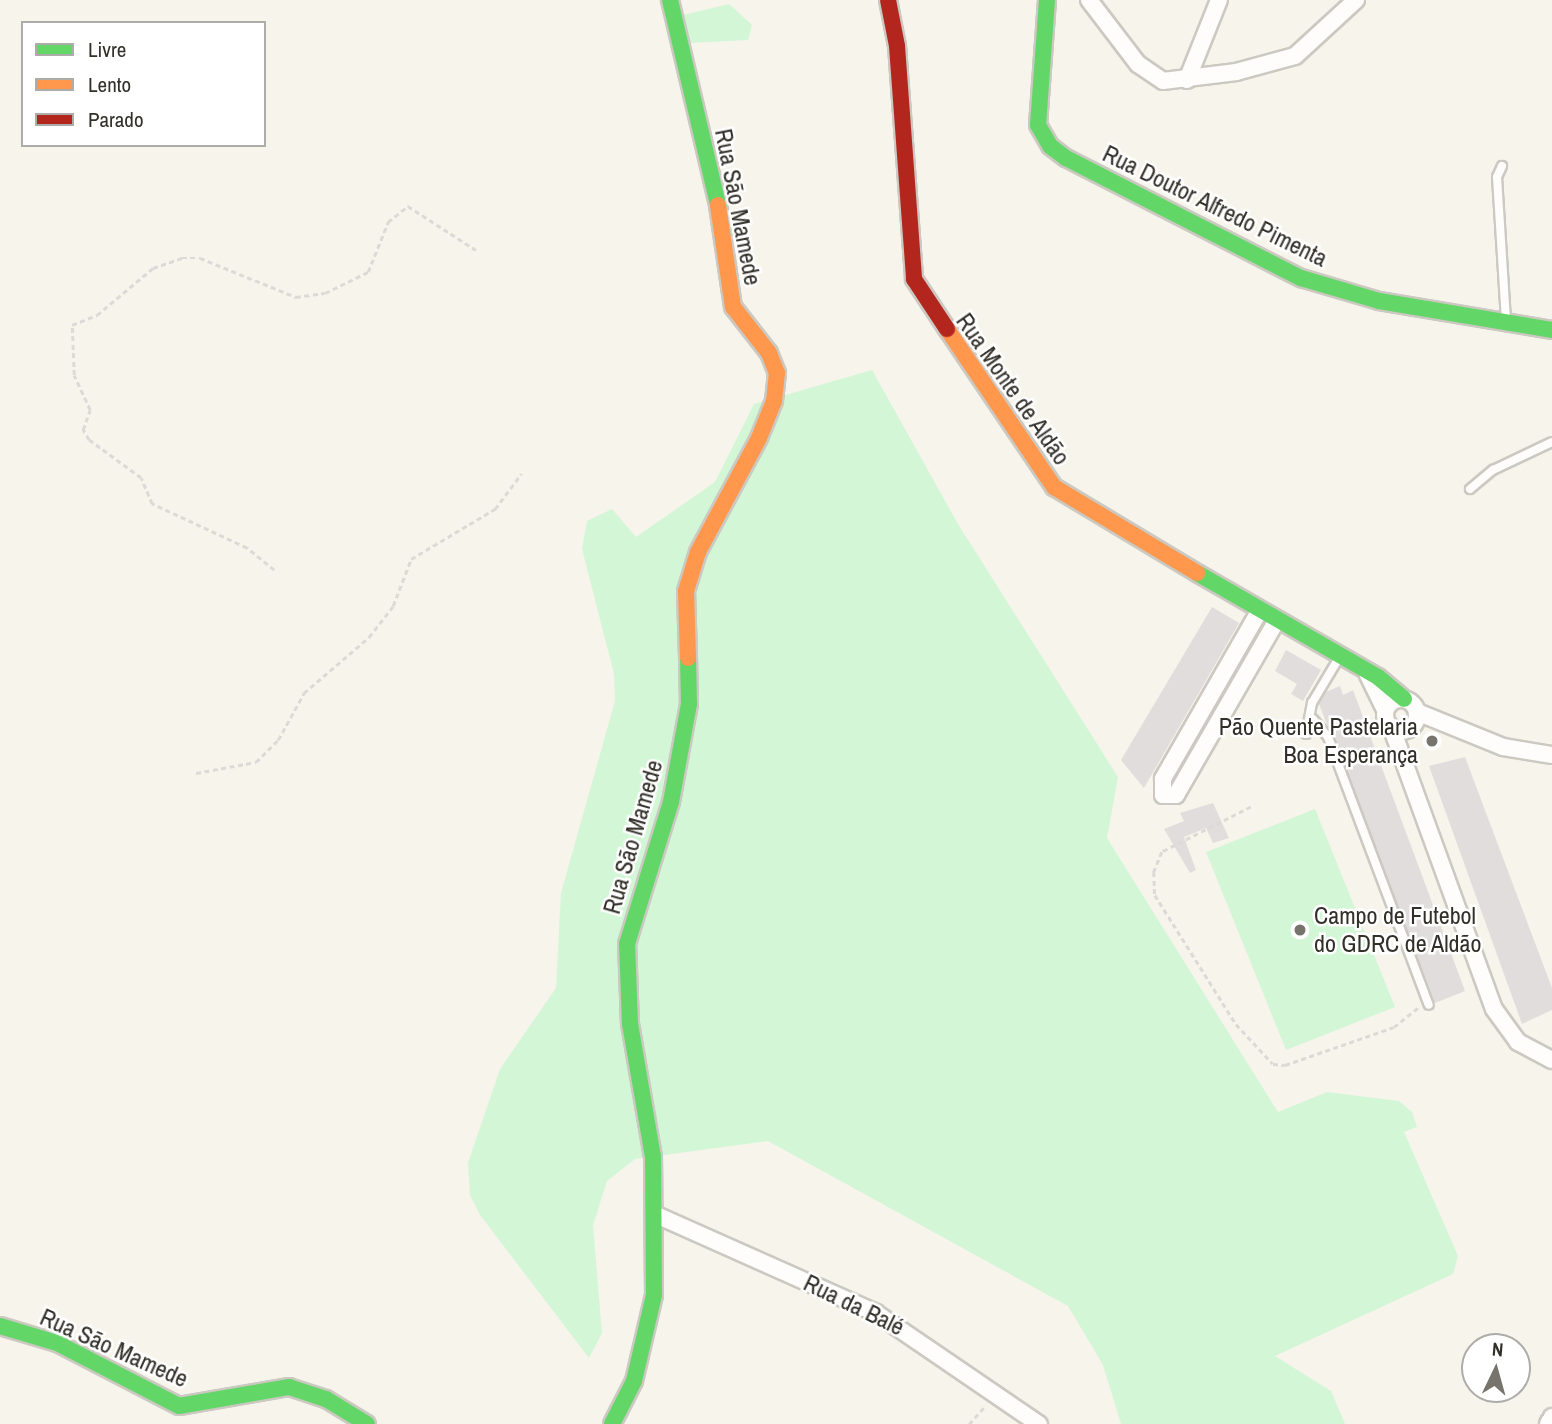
<!DOCTYPE html>
<html>
<head>
<meta charset="utf-8">
<style>
	body { margin:0 }
	#map { position:relative; width:1552px; height:1424px; overflow:hidden; background:#f7f4eb; font-family:"Archivo Narrow",sans-serif }
	div>[style] { position:absolute }
	.green>* { inset:0; background:#d3f6d7 }
	.building>* { inset:0; background:#e0dddc }
	.path>* { height:2.5px; margin-top:-1.25px; transform-origin:0; background:repeating-linear-gradient(90deg,#dcdad7 0 5px,transparent 0 8.5px) }
	.roads { filter:drop-shadow(2px 0 #cbc9c1) drop-shadow(-2px 0 #cbc9c1) drop-shadow(0 2px #cbc9c1) drop-shadow(0 -2px #cbc9c1) }
	.lane>* { height:8px; margin:-4px; padding:0 4px; transform-origin:4px; border-radius:4px; background:#fefdfc }
	.street>* { height:16px; margin:-8px; padding:0 8px; transform-origin:8px; border-radius:8px; background:#fefdfc }
	.street>.ring { margin:-8px; padding:0; box-sizing:content-box; background:none; border:16px solid #fefdfc; border-radius:50% }
	.fast>* { height:16px; margin:-8px; padding:0 8px; transform-origin:8px; border-radius:8px; background:#63d668 }
	.slow>* { height:16px; margin:-8px; padding:0 8px; transform-origin:8px; border-radius:8px; background:#ff974d }
	.jam>* { height:16px; margin:-8px; padding:0 8px; transform-origin:8px; border-radius:8px; background:#b3261e }
	.dots>* { width:19px; height:19px; translate:-50% -50%; box-sizing:border-box; border:4px solid #fff; border-radius:50% }
	span { translate:-50% -50%; white-space:nowrap; text-align:center; line-height:1.15; -webkit-text-stroke:5px #fff; paint-order:stroke }
	.street-label { font-size:24px; color:#312f28 }
	.poi-label { font-size:24px; color:#312f28 }
	.right { translate:-100% -50%; text-align:right }
	.left { translate:0 -50%; text-align:left }
	.legend { position:absolute; left:21px; top:21px; width:245px; height:126px; box-sizing:border-box; background:#fff; border:2px solid #adaca9; margin:0; padding:9px 12px; list-style:none; font-size:21px; color:#312f28 }
	.legend li { display:flex; align-items:center; gap:14px; height:35px }
	.legend b { width:35px; border:2px solid #adaca9 }
	.north { position:absolute; left:1461px; top:1333px; width:70px; height:70px; box-sizing:border-box; background:#fff; border:2px solid #adaca9; border-radius:50%; rotate:5deg; font-size:19px; font-weight:700; line-height:28px; text-align:center; color:#312f28 }
	.north::after { content:''; display:block; margin:auto; width:24px; height:32px; background:#76746c; clip-path:polygon(50% 0,100% 100%,50% 72%,0 100%) }
</style>
</head>
<body>
<div id="map">
	<div class="green">
		<div style="clip-path:polygon(729px 4px,752px 25px,748px 40px,688px 43px,683px 15px)"></div>
		<div style="clip-path:polygon(872px 370px,958px 524px,1118px 777px,1107px 838px,1278px 1112px,1327px 1092px,1399px 1101px,1412px 1112px,1417px 1127px,1404px 1132px,1458px 1256px,1453px 1274px,1275px 1356px,1331px 1391px,1345px 1424px,1121px 1424px,1103px 1365px,1068px 1306px,768px 1141px,635px 1159px,607px 1181px,593px 1225px,602px 1333px,589px 1358px,480px 1215px,470px 1195px,468px 1163px,500px 1069px,556px 988px,561px 893px,615px 701px,614px 674px,582px 549px,587px 521px,612px 509px,636px 537px,715px 482px,754px 404px)"></div>
		<div style="clip-path:polygon(1315px 809px,1395px 1007px,1286px 1050px,1206px 852px)"></div>
	</div>
	<div class="building">
		<div style="clip-path:polygon(1212px 607px,1239px 623px,1144px 788px,1121px 760px)"></div>
		<div style="clip-path:polygon(1286px 650px,1321px 670px,1303px 701px,1291px 694px,1297px 684px,1275px 671px)"></div>
		<div style="clip-path:polygon(1340px 686px,1343px 695px,1353px 690px,1465px 991px,1435px 1003px,1319px 704px,1326px 692px)"></div>
		<div style="clip-path:polygon(1465px 757px,1552px 988px,1552px 1010px,1522px 1024px,1429px 766px)"></div>
		<div style="clip-path:polygon(1213px 803px,1229px 838px,1213px 843px,1206px 828px,1184px 837px,1196px 870px,1190px 873px,1164px 829px,1184px 821px,1180px 813px)"></div>
	</div>
	<div class="path">
		<div style="left:274px;top:570px;width:35px;rotate:-141deg"></div>
		<div style="left:247px;top:548px;width:105px;rotate:-155.1deg"></div>
		<div style="left:152px;top:504px;width:28px;rotate:-113deg"></div>
		<div style="left:141px;top:478px;width:64px;rotate:-143.8deg"></div>
		<div style="left:89px;top:440px;width:12px;rotate:-121deg"></div>
		<div style="left:83px;top:430px;width:21px;rotate:-71deg"></div>
		<div style="left:90px;top:410px;width:38px;rotate:-115deg"></div>
		<div style="left:74px;top:375px;width:50px;rotate:-92.3deg"></div>
		<div style="left:72px;top:325px;width:27px;rotate:-22deg"></div>
		<div style="left:97px;top:315px;width:73px;rotate:-40deg"></div>
		<div style="left:153px;top:268px;width:31px;rotate:-19deg"></div>
		<div style="left:182px;top:258px;width:18px"></div>
		<div style="left:200px;top:258px;width:104px;rotate:22.1deg"></div>
		<div style="left:296px;top:297px;width:29px;rotate:-8deg"></div>
		<div style="left:325px;top:293px;width:48px;rotate:-26deg"></div>
		<div style="left:368px;top:272px;width:54px;rotate:-68.2deg"></div>
		<div style="left:388px;top:222px;width:26px;rotate:-39deg"></div>
		<div style="left:408px;top:206px;width:81px;rotate:32.9deg"></div>
		<div style="left:196px;top:773px;width:61px;rotate:-10.4deg"></div>
		<div style="left:256px;top:762px;width:31px;rotate:-45deg"></div>
		<div style="left:278px;top:740px;width:54px;rotate:-61deg"></div>
		<div style="left:304px;top:693px;width:86px;rotate:-40.7deg"></div>
		<div style="left:369px;top:637px;width:39px;rotate:-52deg"></div>
		<div style="left:393px;top:606px;width:50px;rotate:-69deg"></div>
		<div style="left:411px;top:559px;width:98px;rotate:-30.8deg"></div>
		<div style="left:495px;top:509px;width:44px;rotate:-53.4deg"></div>
		<div style="left:1251px;top:807px;width:100px;rotate:153.2deg"></div>
		<div style="left:1162px;top:852px;width:22px;rotate:112deg"></div>
		<div style="left:1154px;top:872px;width:23px;rotate:88deg"></div>
		<div style="left:1155px;top:895px;width:152px;rotate:57.9deg"></div>
		<div style="left:1236px;top:1024px;width:54px;rotate:47.2deg"></div>
		<div style="left:1273px;top:1064px;width:12px;rotate:5deg"></div>
		<div style="left:1285px;top:1065px;width:115px;rotate:-19.2deg"></div>
		<div style="left:1394px;top:1027px;width:32px;rotate:-39deg"></div>
		<div style="left:969px;top:1424px;width:24px;rotate:-48deg"></div>
	</div>
	<div class="roads">
		<div class="lane">
			<div style="left:1502px;top:166px;width:12px;rotate:114deg"></div>
			<div style="left:1497px;top:177px;width:142px;rotate:86.4deg"></div>
			<div style="left:1470px;top:489px;width:30px;rotate:-40deg"></div>
			<div style="left:1493px;top:470px;width:65px;rotate:-25.4deg"></div>
			<div style="left:1313px;top:719px;width:23px;rotate:50deg"></div>
			<div style="left:1328px;top:737px;width:286px;rotate:69.4deg"></div>
			<div style="left:1306px;top:734px;width:32px;rotate:-79deg"></div>
			<div style="left:1312px;top:703px;width:49px;rotate:-59.2deg"></div>
		</div>
		<div class="street">
			<div style="left:1089px;top:0;width:81px;rotate:52.6deg"></div>
			<div style="left:1138px;top:64px;width:30px;rotate:34deg"></div>
			<div style="left:1163px;top:81px;width:74px;rotate:-7deg"></div>
			<div style="left:1236px;top:72px;width:61px;rotate:-15.2deg"></div>
			<div style="left:1295px;top:56px;width:83px;rotate:-42.6deg"></div>
			<div style="left:1187px;top:80px;width:86px;rotate:-68.2deg"></div>
			<div style="left:1260px;top:610px;width:195px;rotate:119.9deg"></div>
			<div style="left:1163px;top:779px;width:16px;rotate:90deg"></div>
			<div style="left:1163px;top:795px;width:13px"></div>
			<div style="left:1176px;top:795px;width:202px;rotate:-60deg"></div>
			<div style="left:1368px;top:675px;width:39px;rotate:64deg"></div>
			<div class="ring" style="left:1385px;top:699px;width:16px;height:16px"></div>
			<div style="left:1417px;top:712px;width:93px;rotate:22.1deg"></div>
			<div style="left:1503px;top:747px;width:50px;rotate:9.3deg"></div>
			<div style="left:1392px;top:729px;width:298px;rotate:70deg"></div>
			<div style="left:1494px;top:1009px;width:41px;rotate:54deg"></div>
			<div style="left:1518px;top:1042px;width:38px;rotate:28deg"></div>
			<div style="left:654px;top:1214px;width:243px;rotate:24deg"></div>
			<div style="left:876px;top:1313px;width:197px;rotate:34.3deg"></div>
			<div style="left:1548px;top:1424px;width:8px;rotate:-60deg"></div>
		</div>
		<div class="fast">
			<div style="left:670px;top:0;width:211px;rotate:76.8deg"></div>
			<div style="left:1047px;top:0;width:125px;rotate:94.1deg"></div>
			<div style="left:1038px;top:125px;width:24px;rotate:60deg"></div>
			<div style="left:1050px;top:146px;width:20px;rotate:37deg"></div>
			<div style="left:1066px;top:158px;width:264px;rotate:27.1deg"></div>
			<div style="left:1301px;top:278px;width:81px;rotate:16.4deg"></div>
			<div style="left:1379px;top:301px;width:175px;rotate:9.5deg"></div>
			<div style="left:1197px;top:573px;width:209px;rotate:29.9deg"></div>
			<div style="left:1378px;top:677px;width:34px;rotate:40deg"></div>
			<div style="left:0;top:1326px;width:59px;rotate:16.6deg"></div>
			<div style="left:57px;top:1343px;width:137px;rotate:27.3deg"></div>
			<div style="left:179px;top:1406px;width:112px;rotate:-9.8deg"></div>
			<div style="left:289px;top:1387px;width:39px;rotate:18deg"></div>
			<div style="left:326px;top:1399px;width:48px;rotate:31.4deg"></div>
			<div style="left:612px;top:1424px;width:48px;rotate:-62.9deg"></div>
			<div style="left:634px;top:1381px;width:88px;rotate:-76.9deg"></div>
			<div style="left:654px;top:1295px;width:138px;rotate:-90.4deg"></div>
			<div style="left:653px;top:1157px;width:135px;rotate:-99.8deg"></div>
			<div style="left:630px;top:1024px;width:80px;rotate:-92.1deg"></div>
			<div style="left:627px;top:944px;width:149px;rotate:-72.8deg"></div>
			<div style="left:671px;top:802px;width:100px;rotate:-79.6deg"></div>
			<div style="left:689px;top:704px;width:46px;rotate:-91.2deg"></div>
		</div>
		<div class="slow">
			<div style="left:947px;top:329px;width:191px;rotate:55.9deg"></div>
			<div style="left:1054px;top:487px;width:167px;rotate:31deg"></div>
			<div style="left:688px;top:658px;width:67px;rotate:-91.7deg"></div>
			<div style="left:686px;top:591px;width:41px;rotate:-72.9deg"></div>
			<div style="left:698px;top:552px;width:129px;rotate:-61.8deg"></div>
			<div style="left:759px;top:438px;width:40px;rotate:-68deg"></div>
			<div style="left:774px;top:401px;width:28px;rotate:-84deg"></div>
			<div style="left:777px;top:373px;width:22px;rotate:-112deg"></div>
			<div style="left:769px;top:353px;width:58px;rotate:-128deg"></div>
			<div style="left:733px;top:307px;width:103px;rotate:-98.4deg"></div>
		</div>
		<div class="jam">
			<div style="left:888px;top:0;width:47px;rotate:78.9deg"></div>
			<div style="left:897px;top:46px;width:234px;rotate:85.8deg"></div>
			<div style="left:914px;top:279px;width:60px;rotate:56.6deg"></div>
		</div>
	</div>
	<div class="dots">
		<div style="left:1432px;top:741px;background:#76746c"></div>
		<div style="left:1300px;top:930px;background:#76746c"></div>
	</div>
	<div class="street-label">
		<span style="left:1215px;top:206px;rotate:26deg">Rua Doutor Alfredo Pimenta</span>
		<span style="left:738px;top:207px;rotate:79deg">Rua São Mamede</span>
		<span style="left:1013px;top:389px;rotate:55deg">Rua Monte de Aldão</span>
		<span style="left:633px;top:837px;rotate:-74deg">Rua São Mamede</span>
		<span style="left:854px;top:1305px;rotate:26deg">Rua da Balé</span>
		<span style="left:114px;top:1348px;rotate:24deg">Rua São Mamede</span>
	</div>
	<div class="poi-label">
		<span class="right" style="left:1418px;top:741px">Pão Quente Pastelaria<br>Boa Esperança</span>
		<span class="left" style="left:1314px;top:930px">Campo de Futebol<br>do GDRC de Aldão</span>
	</div>
	<ul class="legend">
	<li><b style="height:9px;background:#63d668"></b>Livre</li>
	<li><b style="height:9px;background:#ff974d"></b>Lento</li>
	<li><b style="height:9px;background:#b3261e"></b>Parado</li>
	</ul>
	<div class="north">N</div>
</div>
</body>
</html>
